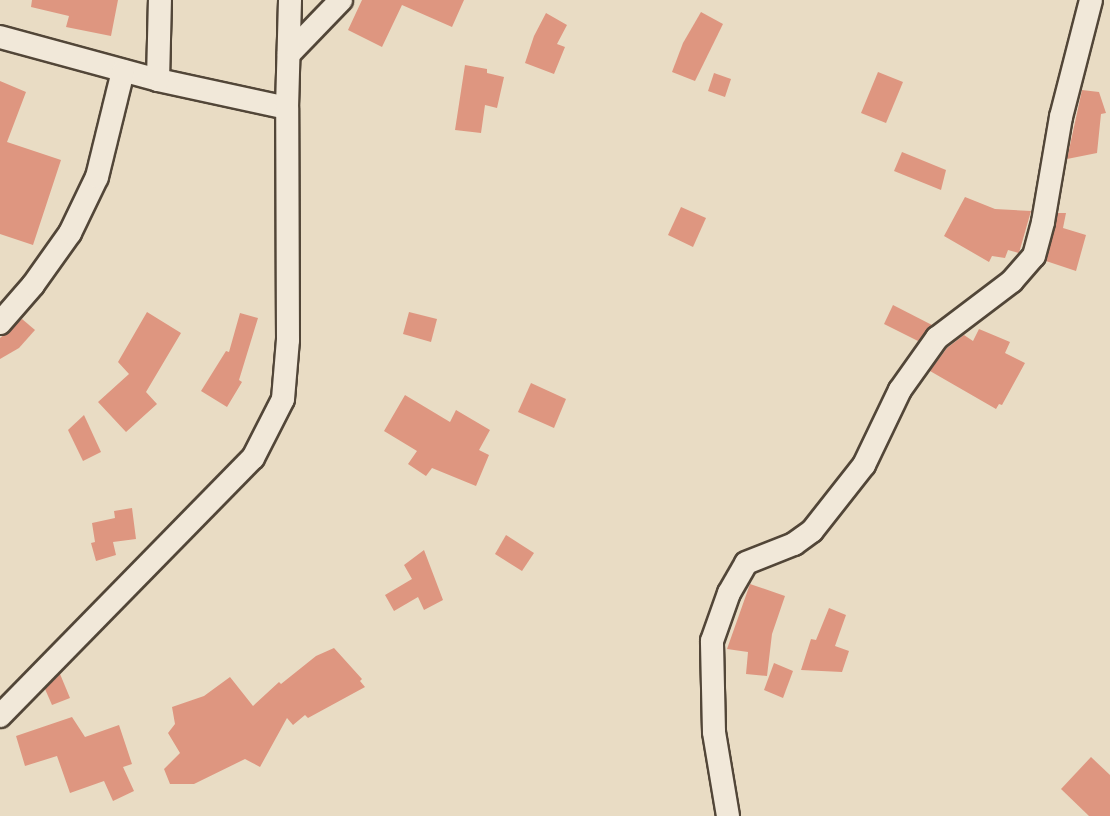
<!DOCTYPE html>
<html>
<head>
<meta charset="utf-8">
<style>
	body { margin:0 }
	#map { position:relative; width:1110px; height:816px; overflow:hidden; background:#e9dcc4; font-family:"EB Garamond",serif }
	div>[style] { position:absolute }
	.building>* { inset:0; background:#de9680 }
	.roads { filter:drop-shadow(2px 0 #524638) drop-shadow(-2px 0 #524638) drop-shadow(0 2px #524638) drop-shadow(0 -2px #524638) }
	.minor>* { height:22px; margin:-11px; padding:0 11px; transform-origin:11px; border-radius:11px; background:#f1e8d9 }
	span { translate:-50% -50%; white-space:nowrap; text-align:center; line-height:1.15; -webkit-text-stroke:4.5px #f1e8d9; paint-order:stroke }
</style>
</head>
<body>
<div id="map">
	<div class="building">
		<div style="clip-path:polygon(32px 0,118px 0,111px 36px,66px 27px,69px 16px,31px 7px)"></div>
		<div style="clip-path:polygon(362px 0,464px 0,452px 27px,402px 5px,382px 47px,348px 30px)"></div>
		<div style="clip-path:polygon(701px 12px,723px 24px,695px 81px,672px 72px,683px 43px)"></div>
		<div style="clip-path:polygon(546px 13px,567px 25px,557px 44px,565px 47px,554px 74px,525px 63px,534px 36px)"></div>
		<div style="clip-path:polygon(465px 65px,487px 69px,487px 73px,504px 77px,497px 108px,485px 105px,481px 133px,455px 130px)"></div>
		<div style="clip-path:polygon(878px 72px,903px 82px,886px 123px,861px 113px)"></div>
		<div style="clip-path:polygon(714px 73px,731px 79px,725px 97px,708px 91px)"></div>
		<div style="clip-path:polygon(0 81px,26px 92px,7px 142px,61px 160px,33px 245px,0 234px)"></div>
		<div style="clip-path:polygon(1082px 90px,1099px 92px,1106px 113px,1101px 114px,1097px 153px,1067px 159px)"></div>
		<div style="clip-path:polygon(902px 152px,946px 170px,941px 190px,894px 171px)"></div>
		<div style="clip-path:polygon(965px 197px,995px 209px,1031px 211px,1019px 253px,1008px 250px,1005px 258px,992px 256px,989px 262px,944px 236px)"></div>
		<div style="clip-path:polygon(681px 207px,706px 218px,693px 247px,668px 235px)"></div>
		<div style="clip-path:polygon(1058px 213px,1066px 213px,1063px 228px,1086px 235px,1076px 271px,1046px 261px)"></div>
		<div style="clip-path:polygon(893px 305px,932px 325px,918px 341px,884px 324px)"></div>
		<div style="clip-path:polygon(147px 312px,181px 333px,146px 392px,157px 404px,126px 432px,98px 402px,129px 374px,118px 362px)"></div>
		<div style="clip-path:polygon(409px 312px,437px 319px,431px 342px,403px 334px)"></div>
		<div style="clip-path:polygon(240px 313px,258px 318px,239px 380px,242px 382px,227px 407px,201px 391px,226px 351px,229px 352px)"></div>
		<div style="clip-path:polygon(22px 319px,35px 330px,19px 348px,0 359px,0 338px)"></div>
		<div style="clip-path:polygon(979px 329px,1010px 342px,1005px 353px,1025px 363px,1002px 405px,999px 404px,996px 409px,930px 371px,947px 348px,964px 335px,973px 341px)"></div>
		<div style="clip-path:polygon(531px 383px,566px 399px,554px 428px,518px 412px)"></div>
		<div style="clip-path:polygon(405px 395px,450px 422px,456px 410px,490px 430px,479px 450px,489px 455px,476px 486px,432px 468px,426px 476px,408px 464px,417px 451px,384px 431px)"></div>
		<div style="clip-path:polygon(84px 415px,101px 452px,83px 461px,68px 430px)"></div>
		<div style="clip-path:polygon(132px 508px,136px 539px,113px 542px,116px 555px,96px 561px,91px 543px,95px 542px,92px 523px,115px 518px,114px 511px)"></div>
		<div style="clip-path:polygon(506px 535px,534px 553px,522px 571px,495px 554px)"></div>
		<div style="clip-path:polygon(424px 550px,443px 600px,424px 610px,418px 597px,394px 611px,385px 595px,412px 579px,404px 565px)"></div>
		<div style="clip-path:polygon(750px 584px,785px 596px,772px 634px,767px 676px,746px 674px,748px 652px,727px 649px)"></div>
		<div style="clip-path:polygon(829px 608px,846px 615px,835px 646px,849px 651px,842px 672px,801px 670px,811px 639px,816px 640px)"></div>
		<div style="clip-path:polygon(334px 648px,362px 679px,360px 681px,365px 687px,308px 718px,305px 715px,293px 725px,287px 718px,260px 767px,245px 759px,194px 784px,170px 784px,164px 769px,180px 753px,168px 733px,175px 724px,172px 707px,204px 696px,230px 677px,253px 706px,279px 682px,281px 684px,316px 656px)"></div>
		<div style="clip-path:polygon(774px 663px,793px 671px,783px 698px,764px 690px)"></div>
		<div style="clip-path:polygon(60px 674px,70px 698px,52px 705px,45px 689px)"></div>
		<div style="clip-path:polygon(72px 717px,85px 737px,119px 725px,132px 764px,123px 767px,134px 791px,113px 801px,104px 781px,70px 793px,57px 756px,25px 766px,16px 736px)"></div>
		<div style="clip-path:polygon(1091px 757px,1110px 775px,1110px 816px,1089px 816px,1061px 789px)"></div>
	</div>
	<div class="roads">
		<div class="minor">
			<div style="left:0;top:37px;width:164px;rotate:15.2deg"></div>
			<div style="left:158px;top:80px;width:132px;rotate:12.2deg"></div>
			<div style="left:289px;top:54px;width:75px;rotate:-46.1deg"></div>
			<div style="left:158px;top:80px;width:80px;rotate:-88.6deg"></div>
			<div style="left:0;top:323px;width:50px;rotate:-49deg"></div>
			<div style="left:33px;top:285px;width:64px;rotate:-54.6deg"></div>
			<div style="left:70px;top:233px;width:62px;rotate:-64.3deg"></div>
			<div style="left:97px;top:177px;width:109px;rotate:-76.2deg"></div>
			<div style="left:0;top:716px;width:361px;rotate:-45.6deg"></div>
			<div style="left:253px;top:458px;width:66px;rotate:-63deg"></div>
			<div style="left:283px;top:399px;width:59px;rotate:-85.2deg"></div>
			<div style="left:288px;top:340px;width:232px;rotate:-90.2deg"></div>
			<div style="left:287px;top:108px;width:108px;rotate:-88.4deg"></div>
			<div style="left:728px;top:816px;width:85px;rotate:-99.5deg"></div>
			<div style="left:714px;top:732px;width:91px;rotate:-91.3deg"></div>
			<div style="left:712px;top:641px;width:51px;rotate:-70.5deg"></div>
			<div style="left:729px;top:593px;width:34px;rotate:-60deg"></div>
			<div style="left:746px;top:563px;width:52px;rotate:-21.6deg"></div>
			<div style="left:794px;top:544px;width:22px;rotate:-36deg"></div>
			<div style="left:812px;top:531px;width:84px;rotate:-51.8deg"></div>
			<div style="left:864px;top:465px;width:83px;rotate:-64.4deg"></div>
			<div style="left:900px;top:390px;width:64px;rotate:-54.6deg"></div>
			<div style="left:937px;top:338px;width:94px;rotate:-37.2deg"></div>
			<div style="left:1012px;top:281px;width:33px;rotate:-49deg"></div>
			<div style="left:1034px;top:256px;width:35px;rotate:-75deg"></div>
			<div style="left:1043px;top:222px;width:107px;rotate:-80.3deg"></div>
			<div style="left:1061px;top:117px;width:121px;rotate:-75.6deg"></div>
		</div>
	</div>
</div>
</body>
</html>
